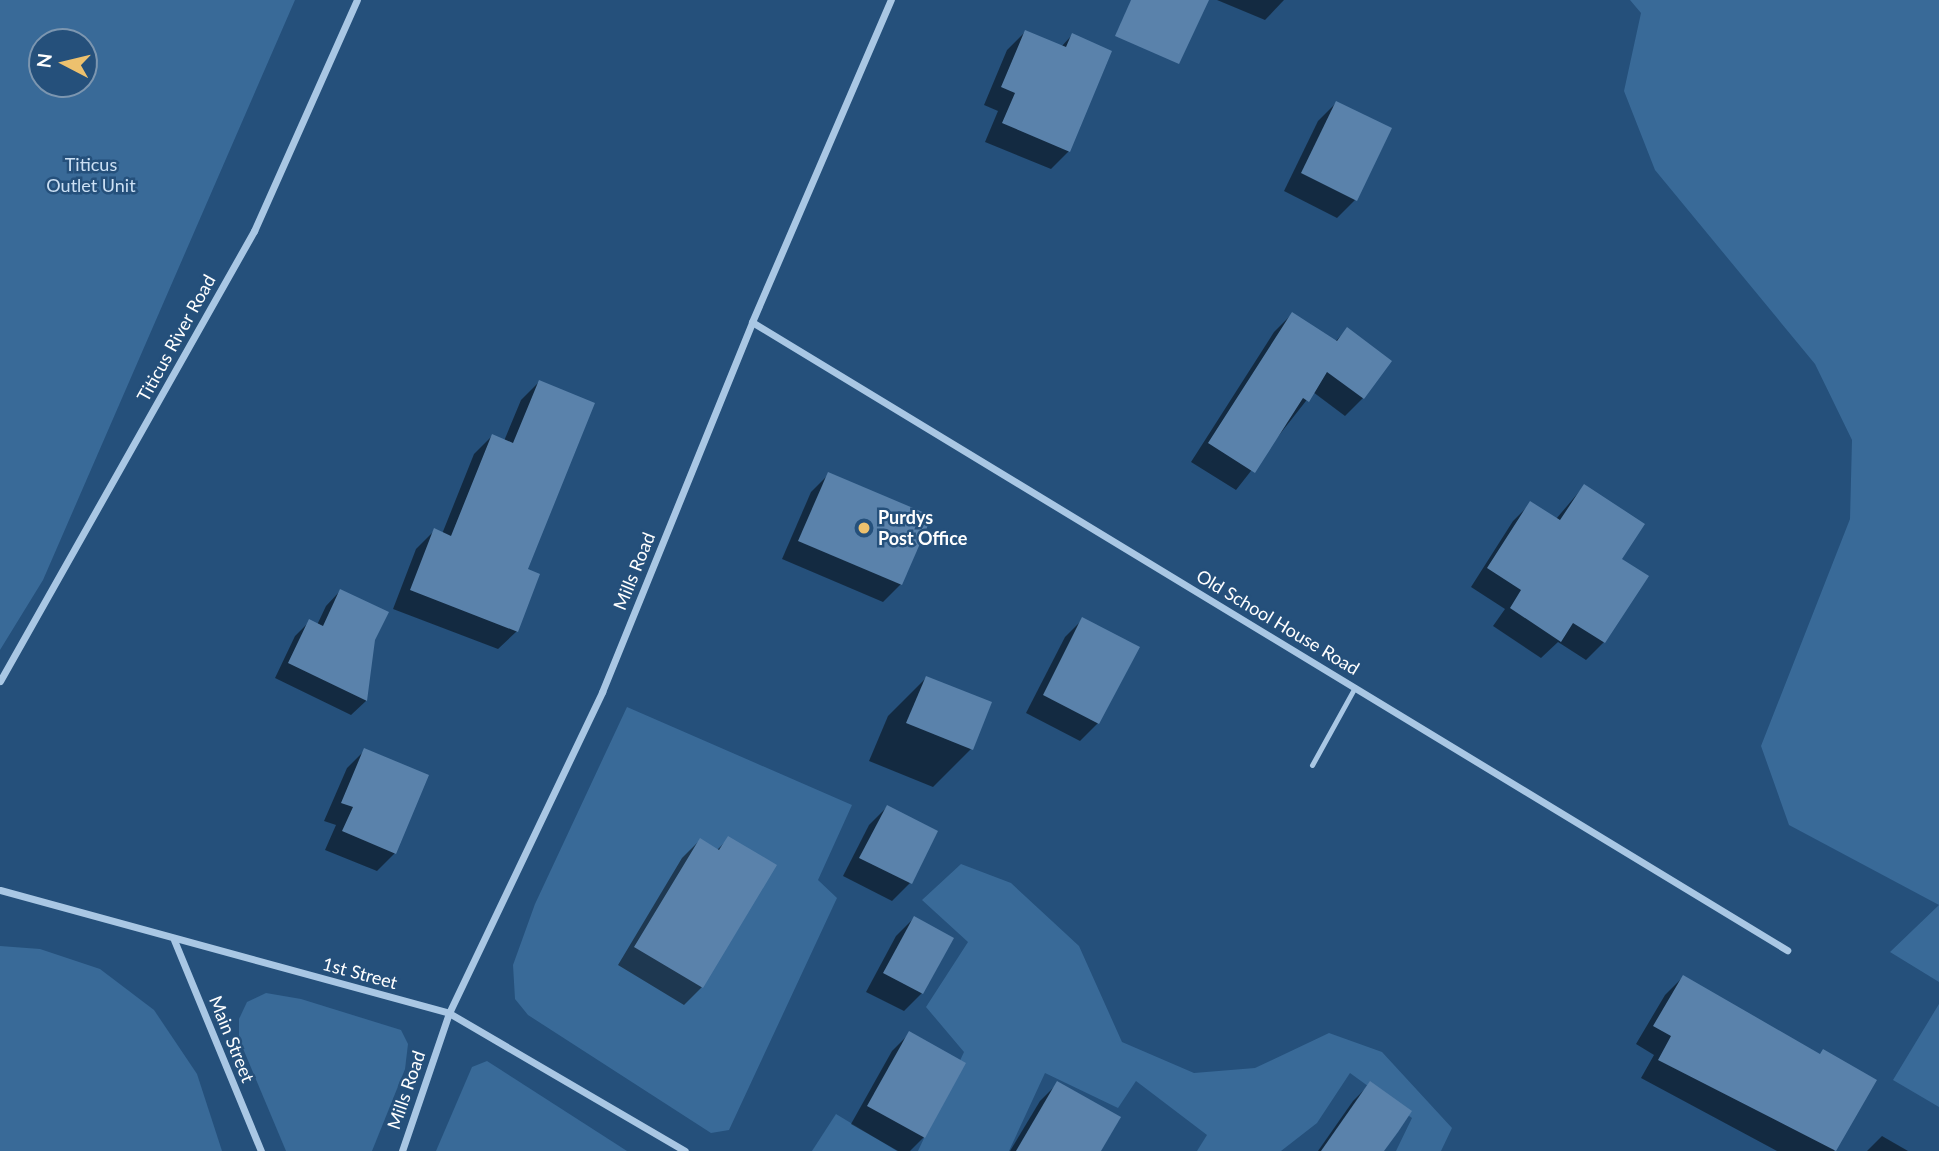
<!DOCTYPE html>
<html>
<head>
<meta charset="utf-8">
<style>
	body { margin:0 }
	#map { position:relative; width:1939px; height:1151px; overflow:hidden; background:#25507b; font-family:Lato,sans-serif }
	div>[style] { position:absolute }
	.green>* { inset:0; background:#396a98 }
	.shadow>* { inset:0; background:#0007 }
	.building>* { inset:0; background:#5a82ab }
	.lane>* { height:5px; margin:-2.5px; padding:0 2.5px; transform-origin:2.5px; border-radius:2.5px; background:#a9c7e4 }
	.street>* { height:7px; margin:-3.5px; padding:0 3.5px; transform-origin:3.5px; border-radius:3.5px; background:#a9c7e4 }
	.dots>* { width:19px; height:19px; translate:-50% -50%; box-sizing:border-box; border:4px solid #25507b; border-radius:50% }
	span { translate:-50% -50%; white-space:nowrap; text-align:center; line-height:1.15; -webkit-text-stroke:5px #25507b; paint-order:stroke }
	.park-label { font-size:18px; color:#cce0f4 }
	.street-label { font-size:18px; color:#fff }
	.poi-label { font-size:18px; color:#fff; font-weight:700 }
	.left { translate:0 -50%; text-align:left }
	.north { position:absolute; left:28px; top:28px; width:70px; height:70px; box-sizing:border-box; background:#25507b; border:2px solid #7c96b0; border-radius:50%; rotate:277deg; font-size:19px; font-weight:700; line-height:28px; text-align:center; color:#fff }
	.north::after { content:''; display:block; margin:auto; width:24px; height:32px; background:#edc16e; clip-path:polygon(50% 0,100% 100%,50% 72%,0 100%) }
</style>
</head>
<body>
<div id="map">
	<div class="green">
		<div style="clip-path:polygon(evenodd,0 0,295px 0,43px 580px,0 650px,0 0,42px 42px,84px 42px,84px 84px,42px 84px,42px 42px)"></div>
		<div style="clip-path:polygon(1630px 0,1939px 0,1939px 982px,1890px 952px,1939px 905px,1789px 825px,1761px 746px,1850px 519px,1852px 440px,1815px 364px,1655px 170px,1624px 91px,1641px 13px)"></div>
		<div style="clip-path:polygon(627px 707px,852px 805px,818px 880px,837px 898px,729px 1130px,711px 1133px,528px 1015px,515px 999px,513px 965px,535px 904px)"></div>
		<div style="clip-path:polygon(961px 864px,1011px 883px,1079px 946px,1122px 1042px,1194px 1073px,1255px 1068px,1329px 1033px,1382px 1052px,1452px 1128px,1441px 1151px,1396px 1151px,1412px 1118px,1350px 1073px,1317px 1123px,1281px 1151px,1197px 1151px,1207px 1135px,1136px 1081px,1118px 1108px,1045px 1073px,1009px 1151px,918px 1151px,964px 1052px,926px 1007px,968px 942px,922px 900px)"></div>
		<div style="clip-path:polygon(0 946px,40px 949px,100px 969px,154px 1010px,197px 1074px,222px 1151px,0 1151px)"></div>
		<div style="clip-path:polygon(266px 993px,301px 999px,401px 1030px,408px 1044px,405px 1069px,372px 1151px,286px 1151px,239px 1039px,239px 1019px,247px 1002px)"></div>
		<div style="clip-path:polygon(1939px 1004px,1939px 1107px,1893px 1080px)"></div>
		<div style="clip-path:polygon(487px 1061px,627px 1151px,436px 1151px,472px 1067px)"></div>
		<div style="clip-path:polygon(836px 1114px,897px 1151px,812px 1151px)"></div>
	</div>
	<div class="shadow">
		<div style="clip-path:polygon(1217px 0,1284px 0,1265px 20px)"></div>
		<div style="clip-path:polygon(1025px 32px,1061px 47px,1072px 35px,1069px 151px,1051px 169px,985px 142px,998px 111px,984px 105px,1007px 50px)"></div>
		<div style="clip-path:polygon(1336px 103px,1355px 200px,1337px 218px,1284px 191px,1318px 121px)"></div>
		<div style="clip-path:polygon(1292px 314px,1335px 342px,1347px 329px,1363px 398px,1345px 416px,1313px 392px,1236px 490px,1191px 462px,1274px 332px)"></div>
		<div style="clip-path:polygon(539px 382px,517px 631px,498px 649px,393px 609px,416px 549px,434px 531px,442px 534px,474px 454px,492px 436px,504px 441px,521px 400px)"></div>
		<div style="clip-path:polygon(829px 474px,901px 584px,883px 602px,782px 559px,811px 492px)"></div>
		<div style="clip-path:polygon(1584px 486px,1620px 559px,1604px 642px,1586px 660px,1558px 642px,1541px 658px,1493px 626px,1505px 609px,1471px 587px,1513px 521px,1531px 503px,1556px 519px)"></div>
		<div style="clip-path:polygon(340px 591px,373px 639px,366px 701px,351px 715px,275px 678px,295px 636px,310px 621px,317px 625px,326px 606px)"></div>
		<div style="clip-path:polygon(1083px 619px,1098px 723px,1080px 741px,1026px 713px,1065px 637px)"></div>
		<div style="clip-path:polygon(926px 678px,989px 703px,971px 749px,933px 787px,869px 761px,888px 716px)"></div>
		<div style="clip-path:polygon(365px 750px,395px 853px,377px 871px,325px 850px,336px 825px,324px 821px,347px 768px)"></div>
		<div style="clip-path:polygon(887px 807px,910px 883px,892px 901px,843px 876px,869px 825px)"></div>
		<div style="clip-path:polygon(729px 838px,702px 987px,684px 1005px,618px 965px,682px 858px,700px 840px,717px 850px)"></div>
		<div style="clip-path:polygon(914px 918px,952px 938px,922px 993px,904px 1011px,866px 992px,896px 936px)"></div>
		<div style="clip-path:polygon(1683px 977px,1819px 1055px,1875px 1080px,1834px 1151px,1777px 1151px,1641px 1078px,1654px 1055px,1636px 1044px,1665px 995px)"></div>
		<div style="clip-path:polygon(910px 1033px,964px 1064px,924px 1137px,910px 1151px,898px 1151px,851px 1124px,892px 1051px)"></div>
		<div style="clip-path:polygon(1058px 1083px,1099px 1151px,1010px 1151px,1040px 1101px)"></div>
		<div style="clip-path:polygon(1371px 1083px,1382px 1151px,1318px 1151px,1353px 1101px)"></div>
		<div style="clip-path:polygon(1882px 1136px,1908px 1151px,1867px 1151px)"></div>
	</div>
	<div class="building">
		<div style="clip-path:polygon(1131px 0,1209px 0,1179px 64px,1115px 36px)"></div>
		<div style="clip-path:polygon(1025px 30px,1066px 47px,1072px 33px,1112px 51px,1070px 152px,1002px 123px,1015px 93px,1001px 87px)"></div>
		<div style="clip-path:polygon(1336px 101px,1392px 128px,1357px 201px,1301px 173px)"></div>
		<div style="clip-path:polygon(1292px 312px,1337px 341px,1347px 327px,1392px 361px,1364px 399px,1327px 372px,1309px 402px,1303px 398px,1255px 473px,1208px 443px)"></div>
		<div style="clip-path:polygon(539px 380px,595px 403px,528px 569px,540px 574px,518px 632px,410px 590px,434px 528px,451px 536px,492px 434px,513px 443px)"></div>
		<div style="clip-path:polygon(828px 472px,932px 516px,902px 585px,798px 541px)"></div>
		<div style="clip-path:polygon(1584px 484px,1645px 524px,1622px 559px,1649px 576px,1605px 643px,1573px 623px,1561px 642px,1510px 608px,1521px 590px,1487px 568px,1530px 501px,1560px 520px)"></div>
		<div style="clip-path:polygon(340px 589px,389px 612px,375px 640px,367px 701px,288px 663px,309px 619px,323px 626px)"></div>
		<div style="clip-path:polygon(1082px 617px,1140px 647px,1099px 724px,1043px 695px)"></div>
		<div style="clip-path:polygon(926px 676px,992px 702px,973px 750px,906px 723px)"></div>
		<div style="clip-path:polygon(364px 748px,429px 775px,396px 854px,342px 831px,353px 807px,341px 803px)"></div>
		<div style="clip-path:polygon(887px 805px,938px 831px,912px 884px,859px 858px)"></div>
		<div style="clip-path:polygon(728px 836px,777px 865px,703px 988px,634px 947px,700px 838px,719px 850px)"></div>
		<div style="clip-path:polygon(914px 916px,954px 938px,923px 994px,883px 973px)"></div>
		<div style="clip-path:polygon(1683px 975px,1820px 1054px,1823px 1049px,1877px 1080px,1836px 1151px,1658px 1060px,1671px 1036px,1653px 1026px)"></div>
		<div style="clip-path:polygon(909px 1031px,966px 1063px,925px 1138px,867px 1106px)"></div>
		<div style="clip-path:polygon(1057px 1081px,1121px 1117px,1101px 1151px,1016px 1151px)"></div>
		<div style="clip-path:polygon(1370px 1081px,1412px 1111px,1398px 1132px,1384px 1151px,1321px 1151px)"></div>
	</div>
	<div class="lane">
		<div style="left:1312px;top:765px;width:89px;rotate:-61.1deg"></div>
	</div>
	<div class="street">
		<div style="left:752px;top:322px;width:1211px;rotate:31.25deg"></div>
		<div style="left:0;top:681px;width:517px;rotate:-60.56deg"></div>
		<div style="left:254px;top:231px;width:253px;rotate:-66deg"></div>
		<div style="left:0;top:890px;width:466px;rotate:15.3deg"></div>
		<div style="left:449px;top:1013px;width:273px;rotate:30.3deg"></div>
		<div style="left:174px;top:940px;width:228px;rotate:67.6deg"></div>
		<div style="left:402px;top:1151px;width:146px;rotate:-71.2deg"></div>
		<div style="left:449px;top:1013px;width:356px;rotate:-64.5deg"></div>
		<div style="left:602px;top:692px;width:399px;rotate:-67.9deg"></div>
		<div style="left:752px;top:322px;width:351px;rotate:-66.7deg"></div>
	</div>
	<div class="dots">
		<div style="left:864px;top:528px;background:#edc16e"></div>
	</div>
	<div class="park-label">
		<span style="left:91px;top:175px">Titicus<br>Outlet Unit</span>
	</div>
	<div class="street-label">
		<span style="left:176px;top:338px;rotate:-61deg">Titicus River Road</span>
		<span style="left:634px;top:571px;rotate:-68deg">Mills Road</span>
		<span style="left:1278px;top:622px;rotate:31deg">Old School House Road</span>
		<span style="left:360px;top:973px;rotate:15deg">1st Street</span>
		<span style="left:232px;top:1039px;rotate:68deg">Main Street</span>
		<span style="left:406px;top:1090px;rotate:-71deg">Mills Road</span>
	</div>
	<div class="poi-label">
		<span class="left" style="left:878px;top:528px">Purdys<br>Post Office</span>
	</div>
	<div class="north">N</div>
</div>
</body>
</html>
